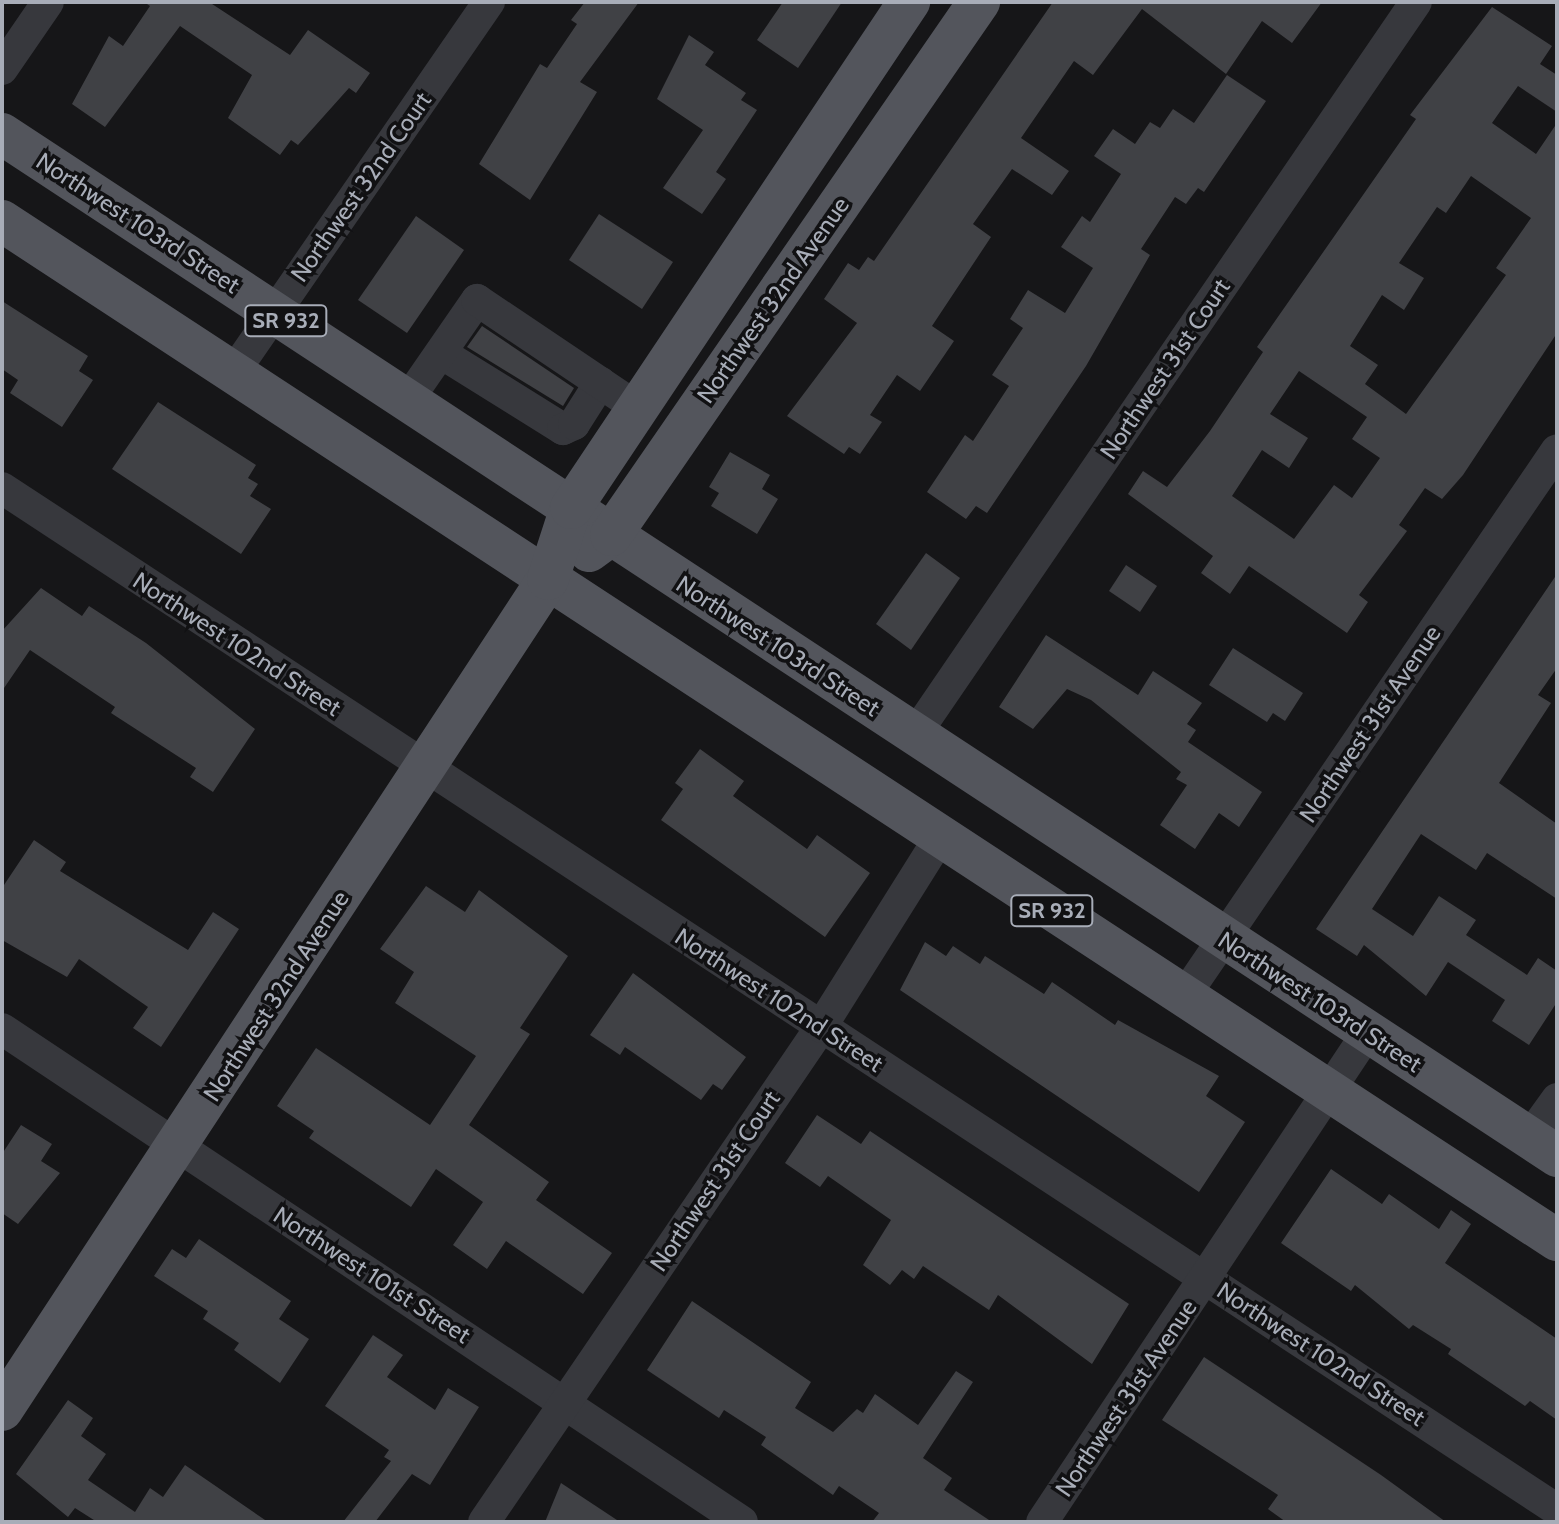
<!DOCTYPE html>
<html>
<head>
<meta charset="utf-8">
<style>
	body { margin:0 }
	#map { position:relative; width:1559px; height:1524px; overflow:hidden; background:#161618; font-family:Cabin,sans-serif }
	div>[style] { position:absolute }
	.building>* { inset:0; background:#404145 }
	.minor>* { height:32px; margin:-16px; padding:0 16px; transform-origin:16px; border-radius:16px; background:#37383d }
	.major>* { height:42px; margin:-21px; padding:0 21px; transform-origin:21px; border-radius:21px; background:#53555c }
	span { translate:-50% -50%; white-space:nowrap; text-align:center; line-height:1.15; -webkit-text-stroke:7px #111113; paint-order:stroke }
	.shield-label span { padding:2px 6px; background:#111113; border:2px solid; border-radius:6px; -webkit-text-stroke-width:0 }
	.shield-label { font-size:22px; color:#a8adb8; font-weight:700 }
	.street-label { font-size:24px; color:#a8adb8 }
	.frame { position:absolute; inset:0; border:4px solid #a8adb8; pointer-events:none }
</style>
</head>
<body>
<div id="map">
	<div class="building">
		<div style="clip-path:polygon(144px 2px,209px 2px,290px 55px,308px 30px,370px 73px,356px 93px,349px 88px,298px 145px,291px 140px,280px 155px,228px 118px,252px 75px,180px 26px,105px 127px,72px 104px,109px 36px,123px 46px,150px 6px)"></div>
		<div style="clip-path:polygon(585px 2px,639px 2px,580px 82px,597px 92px,530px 200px,479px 164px,540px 64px,547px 68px,577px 24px,571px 20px)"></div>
		<div style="clip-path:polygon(783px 2px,842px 2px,798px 68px,757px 40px)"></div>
		<div style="clip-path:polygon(1053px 2px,1322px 2px,1292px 43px,1262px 21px,1226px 74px,1142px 9px,1093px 75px,1074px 61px,1021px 138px,1069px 171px,1052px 195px,1012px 169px,973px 224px,991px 237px,932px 326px,954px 341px,920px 391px,897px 375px,870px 415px,882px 422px,860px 454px,849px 447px,844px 454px,787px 416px,857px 323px,824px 299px,848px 263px,859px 270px,868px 257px,874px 261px)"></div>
		<div style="clip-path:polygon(evenodd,1492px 7px,1552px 46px,1540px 64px,1557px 75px,1557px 112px,1518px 86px,1492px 123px,1536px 154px,1557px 123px,1557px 333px,1463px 475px,1442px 499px,1425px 488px,1399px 525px,1407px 531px,1359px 595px,1368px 602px,1347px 633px,1249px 566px,1230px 594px,1201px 573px,1213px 556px,1128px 494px,1143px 471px,1167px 487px,1210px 431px,1263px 352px,1257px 347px,1416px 119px,1410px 115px,1492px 7px,1471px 176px,1531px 218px,1496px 268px,1506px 275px,1406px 414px,1365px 384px,1378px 365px,1350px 346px,1382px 295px,1404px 310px,1424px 278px,1399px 263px,1437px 207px,1446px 213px,1471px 176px,1492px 7px,1299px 371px,1367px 417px,1352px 439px,1380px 458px,1352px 498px,1334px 485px,1294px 539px,1232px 496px,1262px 450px,1289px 468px,1308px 438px,1270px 414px,1299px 371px)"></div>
		<div style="clip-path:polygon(689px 35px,714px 52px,705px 65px,746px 93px,741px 100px,757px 110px,716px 172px,726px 179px,702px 214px,663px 188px,703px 130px,657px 99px)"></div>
		<div style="clip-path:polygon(1227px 75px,1266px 101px,1204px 192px,1198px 188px,1186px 204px,1175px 197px,1141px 249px,1150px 255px,1086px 366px,987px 513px,976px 506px,966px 519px,927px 492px,965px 435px,973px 441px,1009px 386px,992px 375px,1023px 328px,1010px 319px,1028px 290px,1065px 313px,1093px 268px,1061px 247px,1082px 216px,1090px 222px,1121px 174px,1094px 156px,1113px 129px,1135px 144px,1150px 122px,1160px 128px,1173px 109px,1194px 123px)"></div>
		<div style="clip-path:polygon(599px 214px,673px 262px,642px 309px,569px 260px)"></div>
		<div style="clip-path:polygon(416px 216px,464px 250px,407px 333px,358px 300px)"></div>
		<div style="clip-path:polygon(2px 301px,88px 356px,79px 371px,93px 380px,62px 427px,10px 393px,18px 380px,2px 369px)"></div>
		<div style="clip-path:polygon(482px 326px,574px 388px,563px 406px,467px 347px)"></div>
		<div style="clip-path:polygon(158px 402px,256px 465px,248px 478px,258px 484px,250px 496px,271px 509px,241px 554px,112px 469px)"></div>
		<div style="clip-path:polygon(730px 452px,770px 475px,762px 489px,778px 499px,757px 534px,711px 506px,719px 493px,709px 487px)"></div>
		<div style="clip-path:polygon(926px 553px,960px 578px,911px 650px,876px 624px)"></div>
		<div style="clip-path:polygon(1126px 565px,1157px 586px,1140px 612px,1109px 591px)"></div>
		<div style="clip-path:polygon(1557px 574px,1557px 668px,1538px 695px,1551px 703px,1499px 783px,1557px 824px,1557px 899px,1487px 853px,1476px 870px,1421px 834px,1372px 909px,1413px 936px,1439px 896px,1476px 920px,1466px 935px,1527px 975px,1538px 958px,1557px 971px,1557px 1002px,1529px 1045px,1492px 1021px,1505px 1000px,1448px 962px,1426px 996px,1364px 945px,1357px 956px,1316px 929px)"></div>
		<div style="clip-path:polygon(41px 588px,82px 616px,89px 606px,146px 643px,255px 729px,213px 792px,190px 777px,196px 768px,111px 713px,115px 707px,30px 650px,2px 691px,2px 631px)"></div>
		<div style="clip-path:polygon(1046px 635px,1138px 695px,1153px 671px,1202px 703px,1187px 724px,1196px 730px,1188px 742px,1262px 792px,1239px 827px,1219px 813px,1195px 849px,1160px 825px,1187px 785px,1176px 779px,1181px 772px,1091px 700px,1067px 689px,1033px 729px,999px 707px)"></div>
		<div style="clip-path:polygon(1233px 648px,1303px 693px,1285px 721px,1273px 713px,1267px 722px,1209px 685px)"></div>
		<div style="clip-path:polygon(700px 749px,744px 781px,733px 796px,807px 849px,817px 835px,870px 873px,825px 937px,661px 820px,683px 789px,675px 783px)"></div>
		<div style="clip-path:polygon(34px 840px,66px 862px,60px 871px,188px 950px,213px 912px,239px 929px,161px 1047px,133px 1028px,148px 1007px,79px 959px,67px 977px,2px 940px,2px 888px)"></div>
		<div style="clip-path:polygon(426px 886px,465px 912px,479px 890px,568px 956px,520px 1028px,530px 1034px,469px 1125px,549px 1182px,536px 1200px,612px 1253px,583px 1294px,506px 1241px,487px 1269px,453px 1245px,483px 1202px,436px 1169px,411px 1207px,309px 1138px,314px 1131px,277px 1106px,316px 1048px,430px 1125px,476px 1056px,395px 1003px,414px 972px,380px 949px)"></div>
		<div style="clip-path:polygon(925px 942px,946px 956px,953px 946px,980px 964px,985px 956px,1044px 994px,1052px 982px,1115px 1025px,1118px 1020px,1219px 1076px,1206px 1096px,1245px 1122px,1199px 1192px,900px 990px)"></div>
		<div style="clip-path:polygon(633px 973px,746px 1057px,722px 1090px,713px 1084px,701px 1100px,625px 1047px,620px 1055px,590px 1035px)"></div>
		<div style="clip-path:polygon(817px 1115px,861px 1144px,870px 1131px,1129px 1304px,1092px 1364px,998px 1295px,989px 1310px,923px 1266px,914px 1279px,902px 1270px,890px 1285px,863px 1265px,891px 1220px,828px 1176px,820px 1187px,785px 1163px)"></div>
		<div style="clip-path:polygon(21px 1125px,52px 1144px,41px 1161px,60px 1173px,18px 1224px,2px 1213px,2px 1154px)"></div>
		<div style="clip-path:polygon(1331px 1169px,1382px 1204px,1389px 1194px,1439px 1229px,1451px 1210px,1471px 1224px,1445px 1263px,1557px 1339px,1557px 1420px,1530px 1401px,1525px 1406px,1448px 1354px,1451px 1349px,1413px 1325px,1409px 1329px,1355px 1285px,1351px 1291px,1281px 1243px)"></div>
		<div style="clip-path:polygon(199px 1239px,291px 1301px,279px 1319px,309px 1339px,280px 1383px,234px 1350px,239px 1343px,203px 1319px,208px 1311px,154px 1276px,172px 1249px,186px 1258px)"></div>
		<div style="clip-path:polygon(692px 1301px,811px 1382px,795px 1408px,833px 1432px,857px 1409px,863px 1413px,875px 1394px,918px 1425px,956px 1371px,973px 1382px,923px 1458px,952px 1478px,944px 1490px,992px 1522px,872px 1522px,879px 1513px,839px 1486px,833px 1495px,761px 1445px,766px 1437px,724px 1410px,719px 1418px,647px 1370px)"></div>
		<div style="clip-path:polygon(373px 1335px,403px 1355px,387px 1377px,435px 1410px,448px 1388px,479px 1407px,430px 1485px,412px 1474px,375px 1522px,343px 1522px,391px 1461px,384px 1457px,389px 1450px,325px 1406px)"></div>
		<div style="clip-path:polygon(1204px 1357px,1381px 1475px,1446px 1522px,1286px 1522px,1268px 1509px,1278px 1495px,1162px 1420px)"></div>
		<div style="clip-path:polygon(68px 1400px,93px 1418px,81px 1436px,106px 1454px,88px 1480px,135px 1512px,150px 1488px,163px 1497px,185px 1465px,268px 1522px,97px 1522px,75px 1508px,68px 1517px,16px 1474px)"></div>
		<div style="clip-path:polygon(561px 1483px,620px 1522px,545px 1522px)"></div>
	</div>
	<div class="minor">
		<div style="left:2px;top:69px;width:81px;rotate:-55.5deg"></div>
		<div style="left:441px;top:353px;width:144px;rotate:31.9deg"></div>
		<div style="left:563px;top:429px;width:12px;rotate:-24deg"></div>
		<div style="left:574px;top:424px;width:49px;rotate:-57.6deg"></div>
		<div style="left:233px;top:373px;width:451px;rotate:-55.4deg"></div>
		<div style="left:407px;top:401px;width:123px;rotate:-55.3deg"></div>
		<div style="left:477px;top:300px;width:194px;rotate:33.9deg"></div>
		<div style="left:2px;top:488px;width:1861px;rotate:33.31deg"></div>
		<div style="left:914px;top:736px;width:889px;rotate:-55.63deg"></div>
		<div style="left:1183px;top:998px;width:663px;rotate:-55.69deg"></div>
		<div style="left:2px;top:1029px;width:889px;rotate:33.67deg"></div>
		<div style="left:1529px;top:1138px;width:48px;rotate:-54.3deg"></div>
		<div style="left:484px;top:1522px;width:599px;rotate:-55.75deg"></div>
		<div style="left:821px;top:1027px;width:224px;rotate:-57.9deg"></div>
		<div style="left:1042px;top:1522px;width:589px;rotate:-56.36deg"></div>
	</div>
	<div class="major">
		<div style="left:2px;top:134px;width:1861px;rotate:33.31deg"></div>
		<div style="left:2px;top:221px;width:1859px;rotate:33.24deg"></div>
		<div style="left:589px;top:551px;width:27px;rotate:-36deg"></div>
		<div style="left:611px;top:535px;width:648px;rotate:-55.38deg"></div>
		<div style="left:2px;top:1410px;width:994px;rotate:-56.69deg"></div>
		<div style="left:548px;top:579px;width:75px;rotate:-72.1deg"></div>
		<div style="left:571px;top:508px;width:609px;rotate:-56.26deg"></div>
	</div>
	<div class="shield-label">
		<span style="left:286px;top:321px">SR 932</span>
		<span style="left:1052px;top:911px">SR 932</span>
	</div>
	<div class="street-label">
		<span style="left:361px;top:187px;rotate:-55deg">Northwest 32nd Court</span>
		<span style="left:138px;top:223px;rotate:33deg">Northwest 103rd Street</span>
		<span style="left:773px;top:300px;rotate:-55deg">Northwest 32nd Avenue</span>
		<span style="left:1165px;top:369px;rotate:-56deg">Northwest 31st Court</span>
		<span style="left:237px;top:644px;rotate:33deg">Northwest 102nd Street</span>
		<span style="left:778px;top:646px;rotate:33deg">Northwest 103rd Street</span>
		<span style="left:1370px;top:724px;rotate:-56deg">Northwest 31st Avenue</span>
		<span style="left:276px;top:996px;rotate:-57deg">Northwest 32nd Avenue</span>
		<span style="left:779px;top:1000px;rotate:33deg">Northwest 102nd Street</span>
		<span style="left:1320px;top:1002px;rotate:33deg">Northwest 103rd Street</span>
		<span style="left:715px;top:1181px;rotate:-56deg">Northwest 31st Court</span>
		<span style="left:372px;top:1275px;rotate:33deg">Northwest 101st Street</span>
		<span style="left:1321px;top:1354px;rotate:33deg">Northwest 102nd Street</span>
		<span style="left:1126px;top:1398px;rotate:-56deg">Northwest 31st Avenue</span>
	</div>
	<div class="frame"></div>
</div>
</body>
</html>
